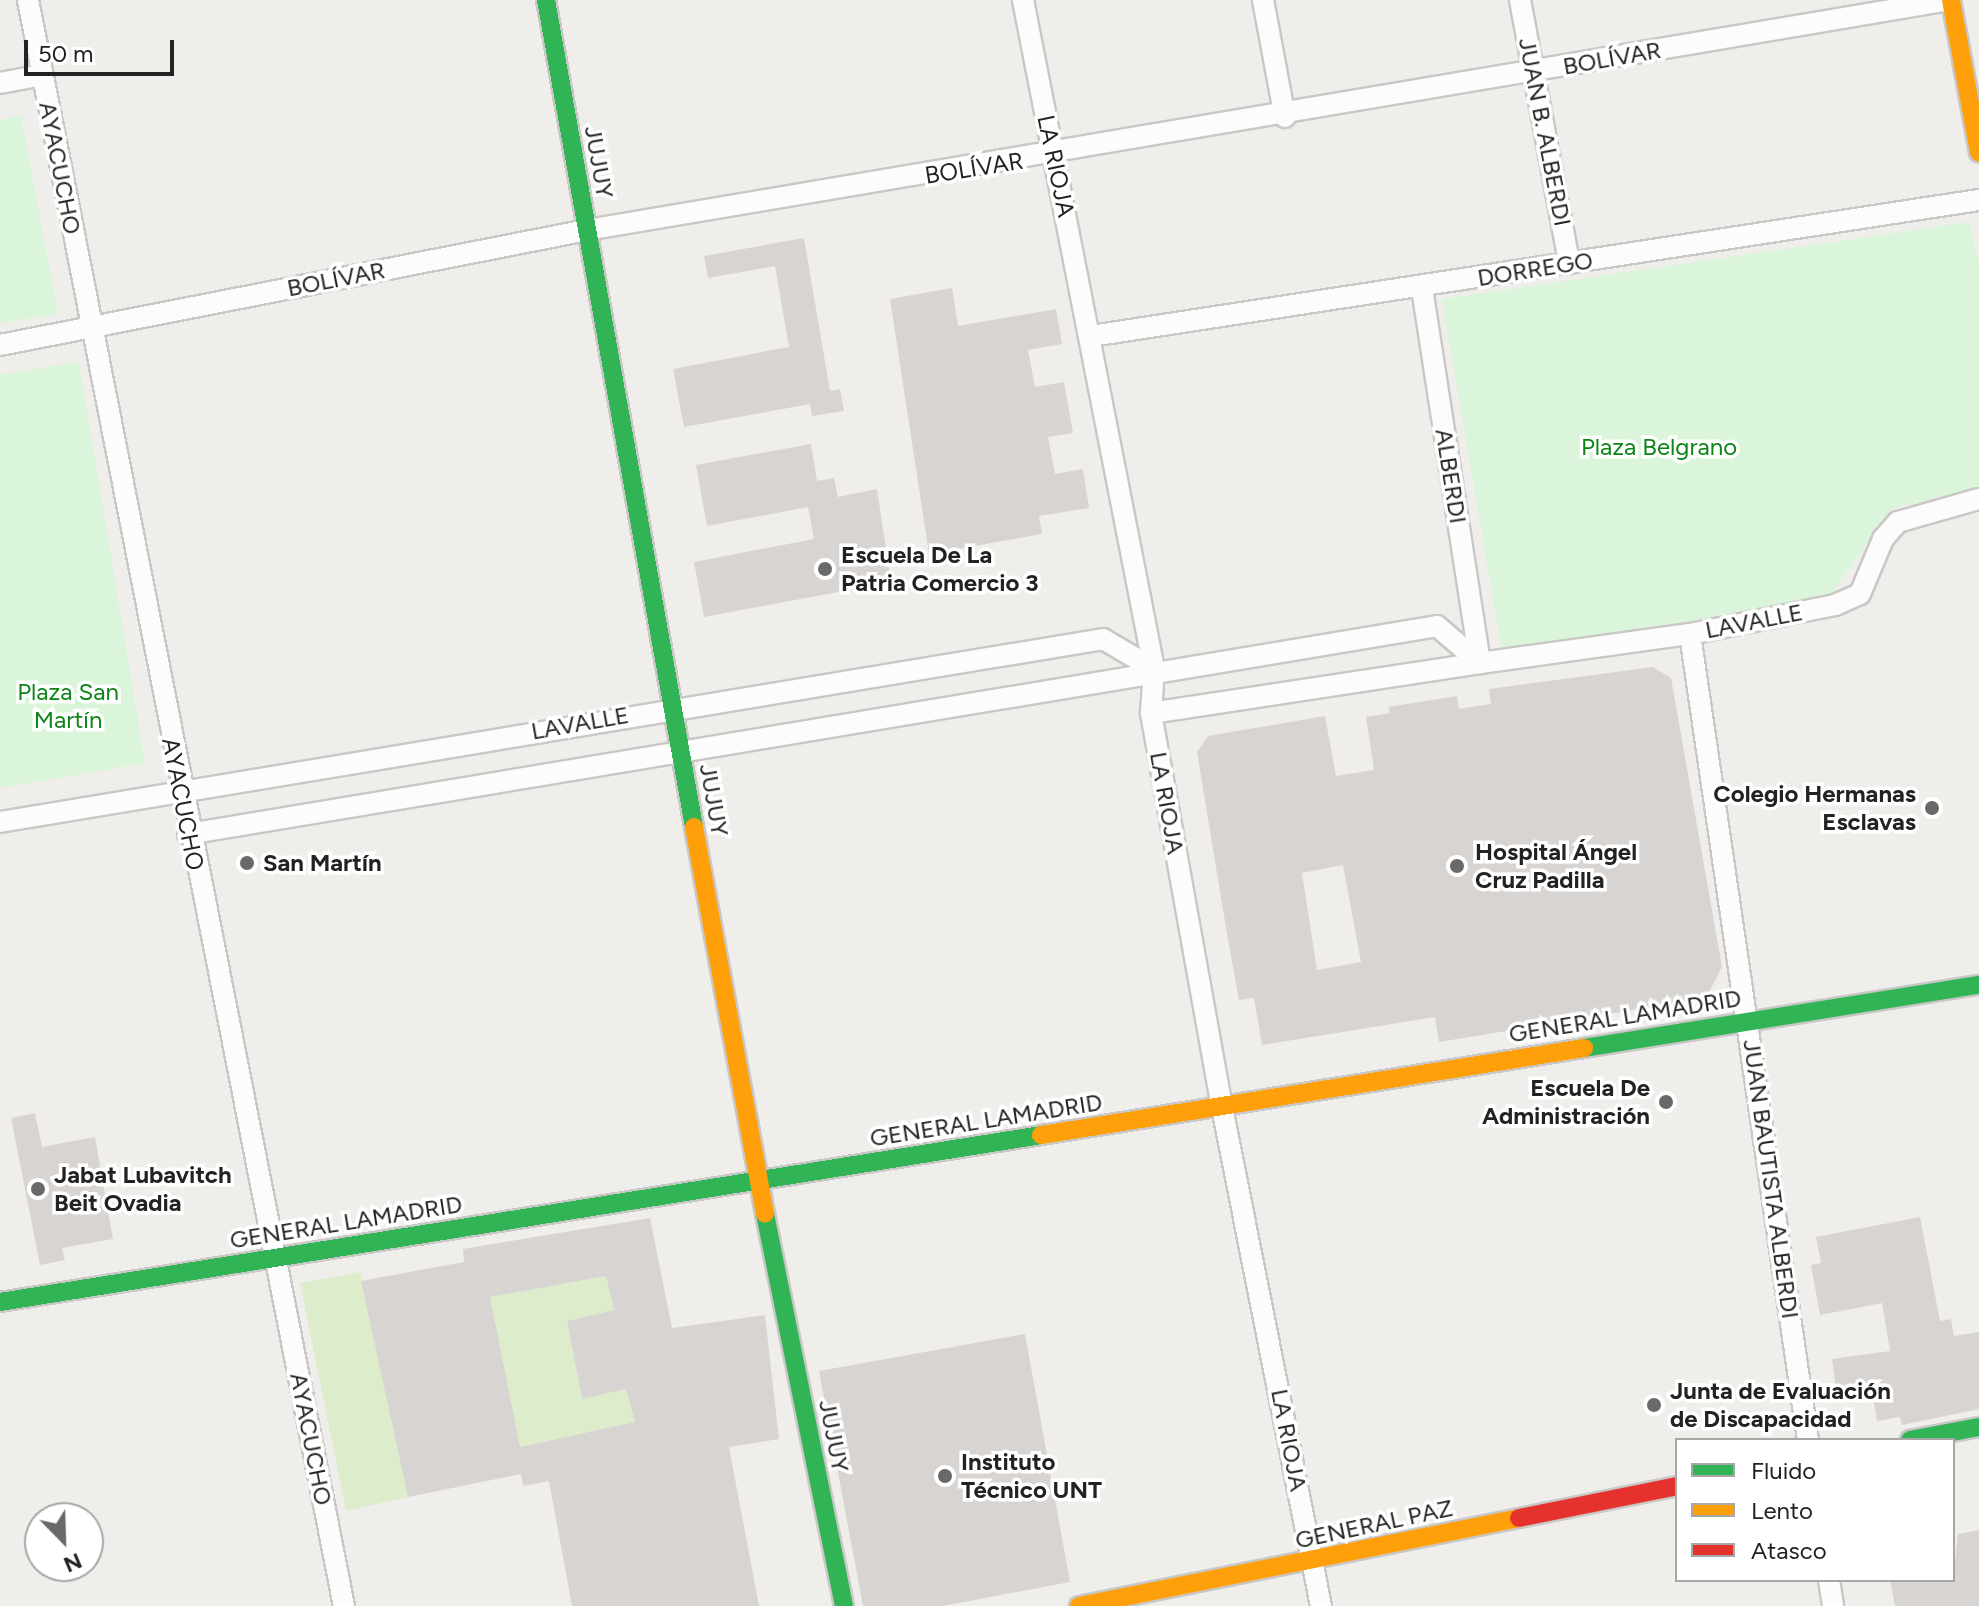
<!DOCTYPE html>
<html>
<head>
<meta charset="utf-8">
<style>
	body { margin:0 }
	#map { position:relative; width:1979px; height:1606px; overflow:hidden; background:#f0eeeb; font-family:Figtree,sans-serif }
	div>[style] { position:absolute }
	.grass>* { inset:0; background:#ddeccb }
	.park>* { inset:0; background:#daf5da }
	.building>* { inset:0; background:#d7d4d2 }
	.roads { filter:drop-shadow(2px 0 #c9c8c7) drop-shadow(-2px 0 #c9c8c7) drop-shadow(0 2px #c9c8c7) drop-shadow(0 -2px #c9c8c7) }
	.street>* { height:20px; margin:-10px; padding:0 10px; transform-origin:10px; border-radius:10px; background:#fdfcfc }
	.fast>* { height:18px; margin:-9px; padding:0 9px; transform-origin:9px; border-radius:9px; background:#30b455 }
	.slow>* { height:18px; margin:-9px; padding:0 9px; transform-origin:9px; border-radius:9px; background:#ff9f0a }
	.jam>* { height:18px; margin:-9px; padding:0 9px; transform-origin:9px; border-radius:9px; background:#e5322d }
	.dots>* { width:22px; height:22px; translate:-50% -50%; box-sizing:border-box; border:4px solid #fff; border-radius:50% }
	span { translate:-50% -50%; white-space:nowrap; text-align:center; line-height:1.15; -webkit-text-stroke:7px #fff; paint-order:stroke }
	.street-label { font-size:24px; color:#222 }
	.park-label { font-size:24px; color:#0c8416 }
	.poi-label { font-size:24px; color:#222; font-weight:700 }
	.left { translate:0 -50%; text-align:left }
	.right { translate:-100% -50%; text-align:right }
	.legend { position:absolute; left:1675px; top:1438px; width:280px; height:144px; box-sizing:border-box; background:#fff; border:2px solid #a7a7a7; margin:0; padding:10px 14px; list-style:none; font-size:24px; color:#222 }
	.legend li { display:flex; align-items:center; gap:16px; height:40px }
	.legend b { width:40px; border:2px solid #a7a7a7 }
	.north { position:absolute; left:24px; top:1502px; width:80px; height:80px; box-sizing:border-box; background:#fff; border:2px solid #a7a7a7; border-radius:50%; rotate:157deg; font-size:22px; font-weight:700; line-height:32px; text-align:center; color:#222 }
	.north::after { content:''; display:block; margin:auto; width:28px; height:36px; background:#6a6968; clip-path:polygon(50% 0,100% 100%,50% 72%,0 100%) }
	.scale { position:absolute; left:24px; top:40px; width:150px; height:36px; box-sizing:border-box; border:4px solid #222; border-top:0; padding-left:10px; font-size:24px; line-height:28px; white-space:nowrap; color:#222; -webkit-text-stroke:6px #fff; paint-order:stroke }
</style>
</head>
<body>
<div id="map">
	<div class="grass">
		<div style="clip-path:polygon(360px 1272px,408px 1497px,346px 1511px,300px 1283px)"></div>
		<div style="clip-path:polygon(606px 1276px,614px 1310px,567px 1321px,582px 1399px,626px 1389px,635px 1422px,516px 1448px,490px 1297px)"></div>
	</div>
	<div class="park">
		<div style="clip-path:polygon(21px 115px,58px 314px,0 323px,0 120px)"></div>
		<div style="clip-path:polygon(1969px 222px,1979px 264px,1979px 489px,1891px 509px,1827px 600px,1502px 653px,1442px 299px)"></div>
		<div style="clip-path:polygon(79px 362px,145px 763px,0 788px,0 375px)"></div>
	</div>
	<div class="building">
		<div style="clip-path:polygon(804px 238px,830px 391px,840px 389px,844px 411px,812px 416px,810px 404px,684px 427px,673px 369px,789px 347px,775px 266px,708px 278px,704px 256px)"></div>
		<div style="clip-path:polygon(952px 288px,958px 326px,1056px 309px,1062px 344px,1028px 350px,1035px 387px,1064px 382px,1073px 433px,1048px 437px,1055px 474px,1083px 469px,1089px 508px,1039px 516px,1042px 534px,929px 554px,890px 299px)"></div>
		<div style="clip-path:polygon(811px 444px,817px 481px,834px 478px,838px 497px,877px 489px,891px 582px,704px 617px,694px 562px,814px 539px,808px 507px,707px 526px,696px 465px)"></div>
		<div style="clip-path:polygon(evenodd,1653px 667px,1671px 678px,1722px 967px,1706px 998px,1439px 1042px,1435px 1017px,1262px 1045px,1254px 998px,1239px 1000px,1227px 934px,1197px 752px,1208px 736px,1325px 716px,1336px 776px,1374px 770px,1366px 717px,1390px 713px,1388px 707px,1457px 696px,1459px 709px,1491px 704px,1489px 689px,1653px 667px,1343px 865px,1361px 962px,1317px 970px,1302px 873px,1343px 865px)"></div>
		<div style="clip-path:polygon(35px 1113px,42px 1147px,95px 1137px,113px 1239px,62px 1248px,65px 1260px,40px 1265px,11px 1118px)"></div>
		<div style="clip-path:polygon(1920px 1217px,1940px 1321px,1951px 1319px,1954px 1336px,1979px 1332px,1979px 1409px,1902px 1425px,1900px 1417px,1877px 1421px,1872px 1391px,1837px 1396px,1832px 1359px,1890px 1351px,1882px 1303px,1820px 1315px,1811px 1265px,1821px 1263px,1816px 1237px)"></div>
		<div style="clip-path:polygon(evenodd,650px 1218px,672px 1328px,765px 1315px,779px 1439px,729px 1447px,759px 1606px,572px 1606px,549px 1481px,523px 1486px,521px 1474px,408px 1497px,361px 1281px,464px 1262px,463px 1249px,650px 1218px,606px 1276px,614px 1310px,567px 1321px,582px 1399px,626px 1389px,635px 1422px,520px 1447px,490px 1297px,606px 1276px)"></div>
		<div style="clip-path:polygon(1025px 1334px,1070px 1582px,942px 1606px,863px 1606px,819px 1371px)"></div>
		<div style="clip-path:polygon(1979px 1530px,1979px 1606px,1895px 1606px,1890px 1580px,1953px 1580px,1958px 1534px)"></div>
	</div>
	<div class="roads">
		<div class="street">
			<div style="left:28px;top:0;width:1637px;rotate:78.87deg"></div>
			<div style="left:1023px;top:0;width:682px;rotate:78.92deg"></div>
			<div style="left:1154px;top:669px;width:44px;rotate:93.9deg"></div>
			<div style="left:1151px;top:713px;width:400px;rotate:79.8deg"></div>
			<div style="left:1222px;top:1107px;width:509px;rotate:78.78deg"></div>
			<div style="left:1263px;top:0;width:119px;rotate:79.4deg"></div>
			<div style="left:1520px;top:0;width:268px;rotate:79.4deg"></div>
			<div style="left:0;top:83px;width:43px;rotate:-10.8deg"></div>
			<div style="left:1091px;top:336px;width:898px;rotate:-8.71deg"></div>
			<div style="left:0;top:345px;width:598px;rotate:-11.08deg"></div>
			<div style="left:587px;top:230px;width:1382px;rotate:-9.58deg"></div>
			<div style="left:1690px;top:634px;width:815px;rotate:81.67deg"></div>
			<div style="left:1151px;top:713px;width:333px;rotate:-8.6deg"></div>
			<div style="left:1480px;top:663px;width:379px;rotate:-98.8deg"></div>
			<div style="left:0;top:822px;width:1118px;rotate:-9.42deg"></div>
			<div style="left:1103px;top:639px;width:59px;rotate:30.5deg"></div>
			<div style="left:188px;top:834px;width:1266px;rotate:-9.45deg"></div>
			<div style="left:1437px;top:626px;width:57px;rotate:40.7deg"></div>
			<div style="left:1480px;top:663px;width:212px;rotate:-7.9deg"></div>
			<div style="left:1690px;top:634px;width:148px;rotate:-11.3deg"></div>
			<div style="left:1835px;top:605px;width:27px;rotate:-24deg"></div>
			<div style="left:1860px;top:594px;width:60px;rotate:-67.3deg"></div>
			<div style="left:1883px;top:539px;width:23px;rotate:-49deg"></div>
			<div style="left:1898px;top:522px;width:84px;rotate:-15.9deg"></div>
			<div style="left:1829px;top:1580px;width:26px;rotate:81deg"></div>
		</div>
		<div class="fast">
			<div style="left:546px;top:0;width:840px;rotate:79.85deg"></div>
			<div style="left:1584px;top:1048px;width:400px;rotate:-9.1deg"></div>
			<div style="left:765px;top:1214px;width:400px;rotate:78.6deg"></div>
			<div style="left:0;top:1302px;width:1054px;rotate:-9.11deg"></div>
			<div style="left:1910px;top:1440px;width:70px;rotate:-10.7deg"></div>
		</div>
		<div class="slow">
			<div style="left:1951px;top:0;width:155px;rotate:79.6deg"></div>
			<div style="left:694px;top:827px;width:393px;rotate:79.6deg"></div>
			<div style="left:1041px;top:1135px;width:550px;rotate:-9.1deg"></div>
			<div style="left:1079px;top:1606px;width:449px;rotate:-11.3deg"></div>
		</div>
		<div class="jam">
			<div style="left:1519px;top:1518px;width:161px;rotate:-11.4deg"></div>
		</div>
	</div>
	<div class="dots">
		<div style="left:825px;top:569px;background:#6a6968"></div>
		<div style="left:1932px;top:808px;background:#6a6968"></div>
		<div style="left:247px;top:863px;background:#6a6968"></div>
		<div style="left:1457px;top:866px;background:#6a6968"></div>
		<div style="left:1666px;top:1102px;background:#6a6968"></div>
		<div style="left:38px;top:1189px;background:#6a6968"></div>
		<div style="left:1654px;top:1405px;background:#6a6968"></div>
		<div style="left:945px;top:1476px;background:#6a6968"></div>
	</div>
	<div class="street-label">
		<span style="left:1612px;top:58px;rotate:-10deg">BOLÍVAR</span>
		<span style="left:1545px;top:132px;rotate:79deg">JUAN B. ALBERDI</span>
		<span style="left:599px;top:162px;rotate:80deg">JUJUY</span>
		<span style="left:1056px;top:166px;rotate:78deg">LA RIOJA</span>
		<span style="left:60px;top:168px;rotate:79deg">AYACUCHO</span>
		<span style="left:974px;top:168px;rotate:-9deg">BOLÍVAR</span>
		<span style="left:1535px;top:269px;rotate:-9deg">DORREGO</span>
		<span style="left:336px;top:279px;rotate:-11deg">BOLÍVAR</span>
		<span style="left:1451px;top:476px;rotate:81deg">ALBERDI</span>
		<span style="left:1754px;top:621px;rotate:-11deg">LAVALLE</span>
		<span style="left:580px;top:723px;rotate:-10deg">LAVALLE</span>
		<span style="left:714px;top:800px;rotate:80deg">JUJUY</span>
		<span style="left:1167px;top:803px;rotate:80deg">LA RIOJA</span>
		<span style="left:183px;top:804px;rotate:79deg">AYACUCHO</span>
		<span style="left:1625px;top:1016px;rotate:-9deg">GENERAL LAMADRID</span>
		<span style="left:986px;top:1120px;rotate:-9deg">GENERAL LAMADRID</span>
		<span style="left:1771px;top:1179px;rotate:82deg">JUAN BAUTISTA ALBERDI</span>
		<span style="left:346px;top:1222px;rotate:-9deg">GENERAL LAMADRID</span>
		<span style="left:834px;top:1436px;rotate:79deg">JUJUY</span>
		<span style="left:311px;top:1439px;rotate:79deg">AYACUCHO</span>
		<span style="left:1289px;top:1440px;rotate:79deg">LA RIOJA</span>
		<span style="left:1374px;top:1524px;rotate:-12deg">GENERAL PAZ</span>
	</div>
	<div class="park-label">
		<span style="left:1659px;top:447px">Plaza Belgrano</span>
		<span style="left:68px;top:706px">Plaza San<br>Martín</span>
	</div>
	<div class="poi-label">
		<span class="left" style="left:841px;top:569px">Escuela De La<br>Patria Comercio 3</span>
		<span class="right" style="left:1916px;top:808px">Colegio Hermanas<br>Esclavas</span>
		<span class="left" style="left:1475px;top:866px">Hospital Ángel<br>Cruz Padilla</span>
		<span class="left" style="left:263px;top:863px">San Martín</span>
		<span class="right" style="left:1650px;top:1102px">Escuela De<br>Administración</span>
		<span class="left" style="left:54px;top:1189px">Jabat Lubavitch<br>Beit Ovadia</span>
		<span class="left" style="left:1670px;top:1405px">Junta de Evaluación<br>de Discapacidad</span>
		<span class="left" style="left:961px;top:1476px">Instituto<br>Técnico UNT</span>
	</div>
	<ul class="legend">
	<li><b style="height:10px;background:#30b455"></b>Fluido</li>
	<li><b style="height:10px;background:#ff9f0a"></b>Lento</li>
	<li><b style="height:10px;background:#e5322d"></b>Atasco</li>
	</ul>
	<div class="north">N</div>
	<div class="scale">50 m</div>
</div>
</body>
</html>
